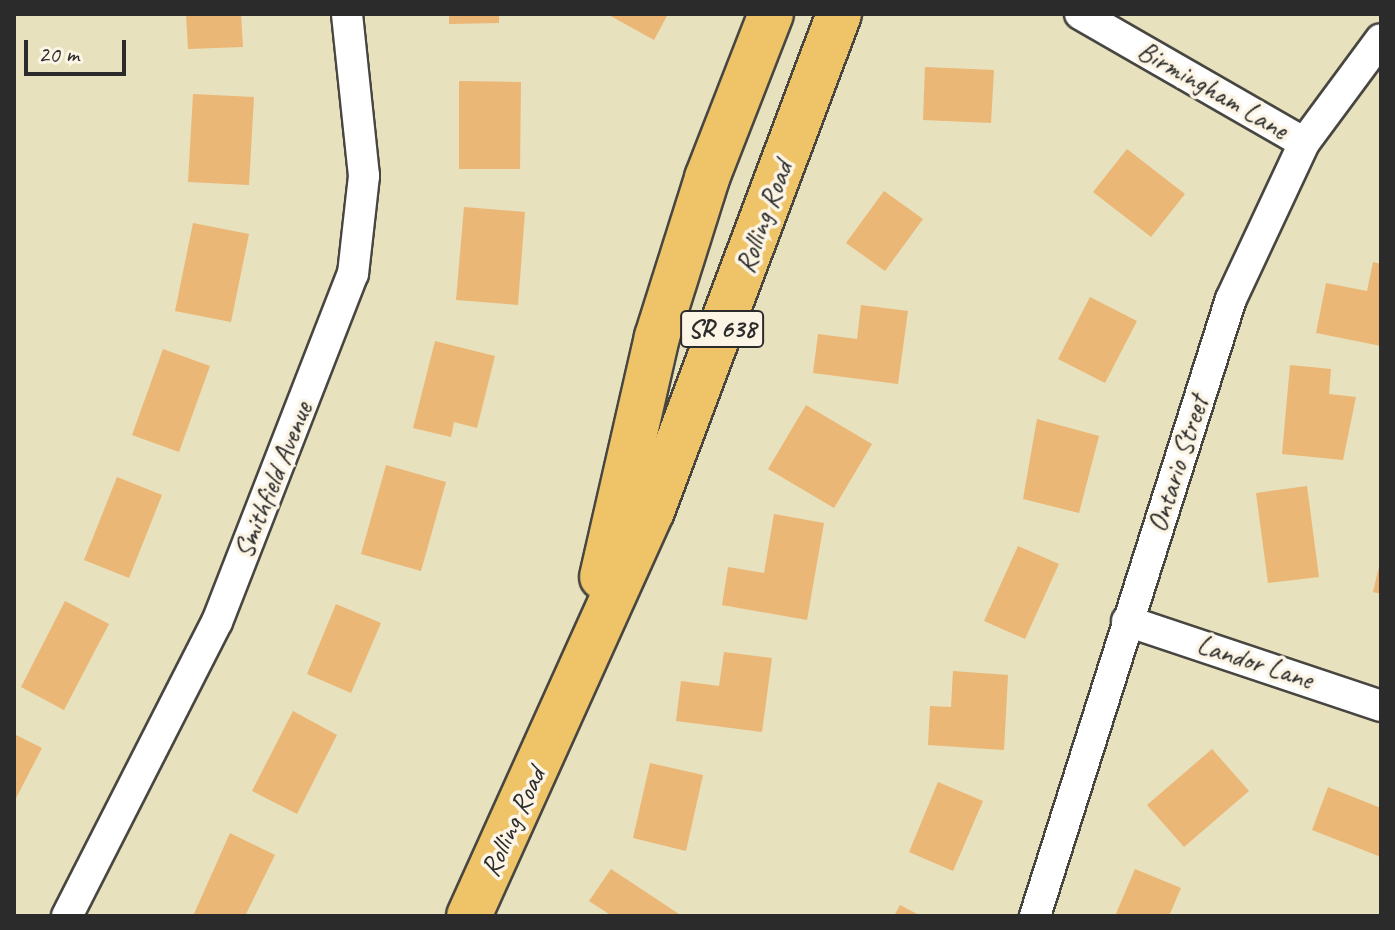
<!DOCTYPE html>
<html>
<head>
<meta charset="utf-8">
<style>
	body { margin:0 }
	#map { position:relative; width:1395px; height:930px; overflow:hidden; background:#e7e1bd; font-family:Caveat,sans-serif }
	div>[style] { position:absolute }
	.building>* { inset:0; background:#ebb777 }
	.roads { filter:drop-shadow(2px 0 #474641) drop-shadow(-2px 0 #474641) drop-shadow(0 2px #474641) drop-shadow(0 -2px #474641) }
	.minor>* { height:30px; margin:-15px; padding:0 15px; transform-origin:15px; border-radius:15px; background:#fff }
	.primary>* { height:44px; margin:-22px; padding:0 22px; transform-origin:22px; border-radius:22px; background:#efc469 }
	span { translate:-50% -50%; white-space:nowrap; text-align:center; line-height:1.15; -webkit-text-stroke:7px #fcf5e5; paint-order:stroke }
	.shield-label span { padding:2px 6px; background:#fcf5e5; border:2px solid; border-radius:6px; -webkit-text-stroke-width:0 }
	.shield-label { font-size:26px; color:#2b2b2b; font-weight:700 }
	.street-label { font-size:28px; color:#2b2b2b }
	.frame { position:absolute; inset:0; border:16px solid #2b2b2b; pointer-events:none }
	.scale { position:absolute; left:24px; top:40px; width:102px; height:36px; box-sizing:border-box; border:4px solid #2b2b2b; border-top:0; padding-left:10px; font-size:24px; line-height:28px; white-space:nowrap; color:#2b2b2b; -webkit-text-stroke:6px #fcf5e5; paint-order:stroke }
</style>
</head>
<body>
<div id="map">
	<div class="building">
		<div style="clip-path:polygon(186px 14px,241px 14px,243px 47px,188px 49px)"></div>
		<div style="clip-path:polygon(449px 14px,499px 14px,499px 23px,449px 24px)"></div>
		<div style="clip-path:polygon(607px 14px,668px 14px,654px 40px)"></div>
		<div style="clip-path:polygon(925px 67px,994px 70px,991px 123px,923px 120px)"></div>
		<div style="clip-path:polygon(459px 81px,521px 82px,520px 169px,459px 169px)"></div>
		<div style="clip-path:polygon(193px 94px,254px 97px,249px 185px,188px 182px)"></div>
		<div style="clip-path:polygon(1127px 149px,1185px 194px,1151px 237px,1093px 192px)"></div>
		<div style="clip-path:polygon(884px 191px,923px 219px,885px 271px,846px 243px)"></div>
		<div style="clip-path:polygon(464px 207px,525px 212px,518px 305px,456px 300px)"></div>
		<div style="clip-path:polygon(193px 223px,249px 234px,231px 322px,175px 311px)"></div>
		<div style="clip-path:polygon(1373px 262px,1381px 264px,1381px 346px,1316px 333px,1326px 283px,1367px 291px)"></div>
		<div style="clip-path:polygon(1090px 297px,1137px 321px,1105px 383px,1058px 359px)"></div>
		<div style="clip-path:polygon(861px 305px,908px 311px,898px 384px,813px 373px,818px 334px,857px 339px)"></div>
		<div style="clip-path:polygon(435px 341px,495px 356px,477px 428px,454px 422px,451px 437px,413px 428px)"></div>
		<div style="clip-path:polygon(163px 349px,210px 366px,179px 452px,132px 435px)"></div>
		<div style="clip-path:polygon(1290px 365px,1331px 369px,1329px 394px,1356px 397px,1343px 460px,1282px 454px)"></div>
		<div style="clip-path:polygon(806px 405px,872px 444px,834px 508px,768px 469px)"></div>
		<div style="clip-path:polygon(1037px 419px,1099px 436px,1079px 513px,1023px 499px)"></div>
		<div style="clip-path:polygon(386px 465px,446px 482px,421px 571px,361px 554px)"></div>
		<div style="clip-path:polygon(117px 477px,162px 495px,129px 578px,84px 560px)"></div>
		<div style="clip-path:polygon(1307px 486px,1319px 577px,1268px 583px,1256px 493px)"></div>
		<div style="clip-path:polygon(774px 514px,824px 523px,807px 620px,722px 605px,728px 567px,764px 573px)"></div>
		<div style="clip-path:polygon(1018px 546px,1059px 564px,1025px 639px,984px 621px)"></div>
		<div style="clip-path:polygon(1380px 562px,1381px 562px,1381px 594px,1373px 592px)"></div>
		<div style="clip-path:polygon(65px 601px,109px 624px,64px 710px,21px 687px)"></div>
		<div style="clip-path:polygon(336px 604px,381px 623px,351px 693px,307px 674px)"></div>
		<div style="clip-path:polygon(724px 652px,772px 658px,762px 732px,676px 721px,681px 681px,719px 686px)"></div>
		<div style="clip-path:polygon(953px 671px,1008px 675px,1004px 750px,928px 745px,930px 706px,951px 707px)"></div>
		<div style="clip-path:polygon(293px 711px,337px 735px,297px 814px,252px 791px)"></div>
		<div style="clip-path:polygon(14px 734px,42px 748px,14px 802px)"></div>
		<div style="clip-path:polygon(1212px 749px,1249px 791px,1184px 847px,1147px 805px)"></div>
		<div style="clip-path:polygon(650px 763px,703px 775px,686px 851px,633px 838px)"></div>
		<div style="clip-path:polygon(938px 782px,983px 801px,953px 871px,909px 852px)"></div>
		<div style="clip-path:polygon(1328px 787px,1381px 808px,1381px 857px,1312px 830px)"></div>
		<div style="clip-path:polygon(230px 833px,275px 855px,245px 916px,193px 916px)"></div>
		<div style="clip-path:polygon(611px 869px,682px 916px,612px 916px,589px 901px)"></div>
		<div style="clip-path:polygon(1135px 869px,1181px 888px,1169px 916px,1115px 916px)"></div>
		<div style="clip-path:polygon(900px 905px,921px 916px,894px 916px)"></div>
	</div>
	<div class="roads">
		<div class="minor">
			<div style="left:1080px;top:14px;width:258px;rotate:29.9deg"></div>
			<div style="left:1127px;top:621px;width:268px;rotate:18.5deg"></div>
			<div style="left:67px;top:916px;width:330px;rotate:-63deg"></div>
			<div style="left:217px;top:622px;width:374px;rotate:-68.7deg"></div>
			<div style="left:353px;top:274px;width:99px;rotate:-83.6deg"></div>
			<div style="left:364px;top:176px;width:163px;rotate:-96deg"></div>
			<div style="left:1035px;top:916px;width:647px;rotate:-72.38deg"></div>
			<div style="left:1231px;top:299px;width:172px;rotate:-64.9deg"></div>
			<div style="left:1304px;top:143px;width:129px;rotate:-53.5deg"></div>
		</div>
		<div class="primary">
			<div style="left:602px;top:577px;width:246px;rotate:-77.1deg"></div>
			<div style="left:657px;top:337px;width:167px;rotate:-72.5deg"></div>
			<div style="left:707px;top:178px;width:176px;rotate:-68.7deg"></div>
			<div style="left:469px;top:916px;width:444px;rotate:-65.7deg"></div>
			<div style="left:652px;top:511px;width:531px;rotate:-69.38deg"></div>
		</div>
	</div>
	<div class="shield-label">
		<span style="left:722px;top:329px">SR 638</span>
	</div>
	<div class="street-label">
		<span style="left:1213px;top:90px;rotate:30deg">Birmingham Lane</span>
		<span style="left:764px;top:217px;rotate:-70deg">Rolling Road</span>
		<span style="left:1178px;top:464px;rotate:-72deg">Ontario Street</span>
		<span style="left:273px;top:480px;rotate:-68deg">Smithfield Avenue</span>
		<span style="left:1255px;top:662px;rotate:18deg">Landor Lane</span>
		<span style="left:513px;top:822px;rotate:-65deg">Rolling Road</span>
	</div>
	<div class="frame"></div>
	<div class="scale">20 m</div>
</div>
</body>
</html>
